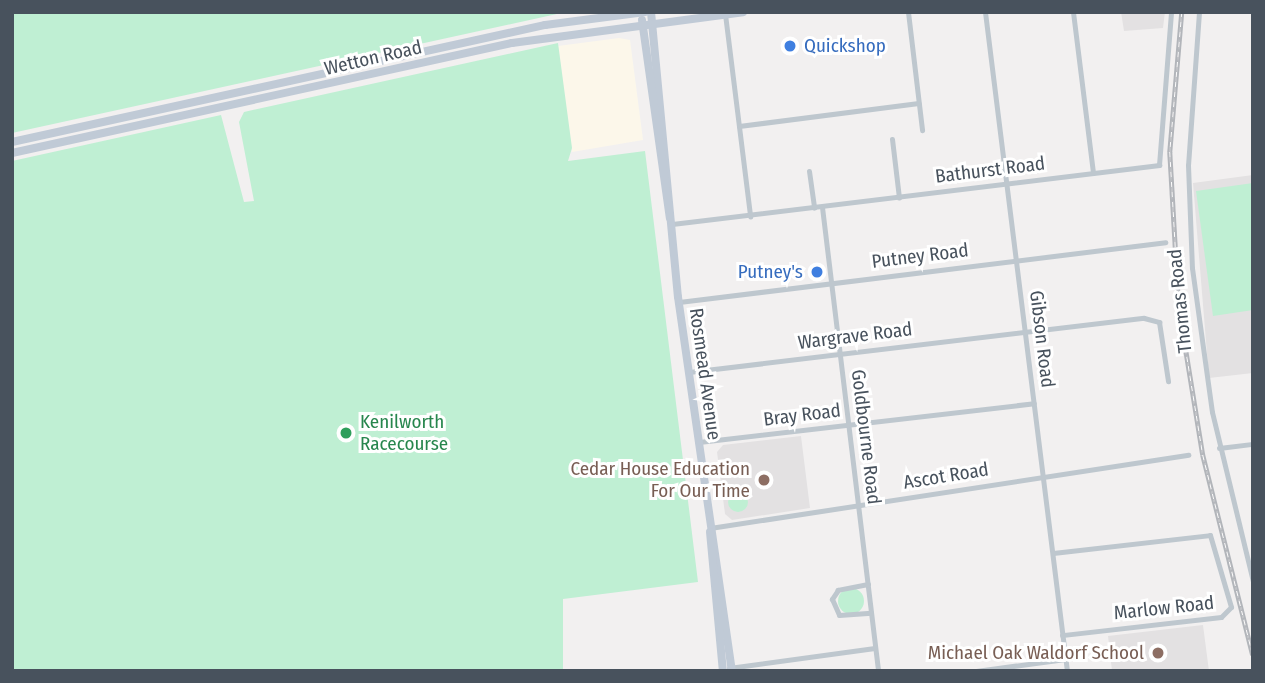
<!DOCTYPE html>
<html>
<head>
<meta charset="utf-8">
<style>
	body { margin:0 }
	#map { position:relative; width:1265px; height:683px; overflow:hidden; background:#f2f0f0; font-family:"Fira Sans Condensed",sans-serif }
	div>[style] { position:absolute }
	.commercial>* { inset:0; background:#fcf7ea }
	.education>* { inset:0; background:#e3e1e2 }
	.green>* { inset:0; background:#bfefd3 }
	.round { border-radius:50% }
	.minor>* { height:5px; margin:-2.5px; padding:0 2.5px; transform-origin:2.5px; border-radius:2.5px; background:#bec7ce }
	.secondary>* { height:8px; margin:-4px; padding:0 4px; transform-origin:4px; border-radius:4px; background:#c0cad6 }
	.rail>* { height:4.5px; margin-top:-2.25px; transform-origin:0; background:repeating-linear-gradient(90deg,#fff 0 5px,#b2b5ba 0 10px); box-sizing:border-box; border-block:2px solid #b2b5ba }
	.dots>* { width:19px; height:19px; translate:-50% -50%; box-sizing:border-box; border:4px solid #fff; border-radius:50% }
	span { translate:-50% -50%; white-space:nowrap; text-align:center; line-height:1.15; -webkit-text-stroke:6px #fff; paint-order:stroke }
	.shop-label { font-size:19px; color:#366cbe }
	.left { translate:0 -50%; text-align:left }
	.right { translate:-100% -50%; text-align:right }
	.street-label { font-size:19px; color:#48525d }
	.leisure-label { font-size:19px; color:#27864d }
	.education-label { font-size:19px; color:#785e54 }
	.frame { position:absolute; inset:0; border:14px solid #48525d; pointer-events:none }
</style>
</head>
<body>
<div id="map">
	<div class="commercial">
		<div style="clip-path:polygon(619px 38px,630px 40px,643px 140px,572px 152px,558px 46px)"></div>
	</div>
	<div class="education">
		<div style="clip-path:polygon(1121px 12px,1165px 12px,1163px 28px,1124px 31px)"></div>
		<div style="clip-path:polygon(1253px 175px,1253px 373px,1209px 378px,1193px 183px)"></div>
		<div style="clip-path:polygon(801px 436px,810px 508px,732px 520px,725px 514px,717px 452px,723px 445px)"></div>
		<div style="clip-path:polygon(1203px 625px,1209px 671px,1112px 671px,1108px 636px)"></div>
	</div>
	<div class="green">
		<div style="clip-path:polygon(12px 12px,566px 12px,12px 133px)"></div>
		<div style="clip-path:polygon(558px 43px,572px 148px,568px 161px,645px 151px,698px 582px,563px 599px,563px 671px,12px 671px,12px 161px,221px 115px,244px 202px,254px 201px,239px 122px,244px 112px)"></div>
		<div style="clip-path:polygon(1253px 183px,1253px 310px,1213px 316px,1196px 191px)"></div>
		<div class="round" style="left:728px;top:492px;width:20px;height:20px"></div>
		<div class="round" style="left:838px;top:588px;width:26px;height:26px"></div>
	</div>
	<div class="minor">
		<div style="left:908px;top:12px;width:119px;rotate:83.2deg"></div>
		<div style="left:985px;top:12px;width:664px;rotate:82.91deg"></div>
		<div style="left:1073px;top:12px;width:162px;rotate:82.9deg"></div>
		<div style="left:1199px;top:12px;width:153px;rotate:94.1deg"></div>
		<div style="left:1188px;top:165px;width:103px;rotate:87.8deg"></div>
		<div style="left:1192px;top:268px;width:145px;rotate:82.1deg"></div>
		<div style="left:1212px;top:412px;width:175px;rotate:76.4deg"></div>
		<div style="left:725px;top:14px;width:204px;rotate:82.9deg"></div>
		<div style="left:739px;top:126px;width:181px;rotate:-7.3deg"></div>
		<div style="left:892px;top:139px;width:59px;rotate:83.2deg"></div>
		<div style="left:809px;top:171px;width:37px;rotate:82deg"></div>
		<div style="left:822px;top:207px;width:467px;rotate:83.1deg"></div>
		<div style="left:672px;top:224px;width:491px;rotate:-6.9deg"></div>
		<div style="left:1159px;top:165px;width:153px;rotate:-85.5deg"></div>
		<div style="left:679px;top:302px;width:490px;rotate:-7deg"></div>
		<div style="left:689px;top:372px;width:458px;rotate:-6.8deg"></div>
		<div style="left:1144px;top:318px;width:16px;rotate:15deg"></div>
		<div style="left:1159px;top:322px;width:60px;rotate:81.3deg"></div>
		<div style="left:699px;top:442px;width:337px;rotate:-6.6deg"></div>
		<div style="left:1219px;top:448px;width:34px;rotate:-7deg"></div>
		<div style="left:710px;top:528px;width:484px;rotate:-8.7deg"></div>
		<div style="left:1053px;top:553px;width:158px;rotate:-6.5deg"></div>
		<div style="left:1210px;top:535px;width:75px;rotate:73.7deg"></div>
		<div style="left:1231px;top:607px;width:14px;rotate:135deg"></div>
		<div style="left:1221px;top:617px;width:160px;rotate:173.5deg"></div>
		<div style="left:868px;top:584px;width:31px;rotate:169deg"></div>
		<div style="left:838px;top:590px;width:11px;rotate:124deg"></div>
		<div style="left:832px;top:599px;width:17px;rotate:66deg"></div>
		<div style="left:839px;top:615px;width:32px;rotate:-4deg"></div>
		<div style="left:729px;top:668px;width:147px;rotate:-7.8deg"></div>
		<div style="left:976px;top:671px;width:90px;rotate:-7.7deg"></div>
	</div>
	<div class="secondary">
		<div style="left:651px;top:12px;width:286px;rotate:84.6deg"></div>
		<div style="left:678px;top:297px;width:378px;rotate:81.8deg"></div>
		<div style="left:642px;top:20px;width:200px;rotate:82deg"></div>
		<div style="left:12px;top:142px;width:546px;rotate:-12.38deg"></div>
		<div style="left:545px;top:25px;width:101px;rotate:-7.4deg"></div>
		<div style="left:12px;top:153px;width:512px;rotate:-12.41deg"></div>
		<div style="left:512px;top:43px;width:233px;rotate:-7.6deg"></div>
		<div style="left:710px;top:532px;width:140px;rotate:84.7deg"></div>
	</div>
	<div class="rail">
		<div style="left:1182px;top:12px;width:141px;rotate:94.9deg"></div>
		<div style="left:1170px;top:152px;width:155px;rotate:86.7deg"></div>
		<div style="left:1179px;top:307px;width:150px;rotate:80.8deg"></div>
		<div style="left:1203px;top:455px;width:206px;rotate:76deg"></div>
	</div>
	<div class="dots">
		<div style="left:790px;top:46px;background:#3f7fe0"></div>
		<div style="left:817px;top:272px;background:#3f7fe0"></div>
		<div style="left:346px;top:433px;background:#2e9e5b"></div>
		<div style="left:764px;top:480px;background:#8d6e63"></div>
		<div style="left:1158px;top:653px;background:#8d6e63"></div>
	</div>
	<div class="shop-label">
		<span class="left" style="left:804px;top:46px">Quickshop</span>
		<span class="right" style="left:803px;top:272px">Putney's</span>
	</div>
	<div class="street-label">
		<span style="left:373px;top:58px;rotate:-13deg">Wetton Road</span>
		<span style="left:990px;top:170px;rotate:-7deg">Bathurst Road</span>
		<span style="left:920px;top:256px;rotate:-7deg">Putney Road</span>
		<span style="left:1180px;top:301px;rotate:-96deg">Thomas Road</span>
		<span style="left:855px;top:336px;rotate:-7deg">Wargrave Road</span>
		<span style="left:1042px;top:339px;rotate:83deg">Gibson Road</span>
		<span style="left:705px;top:374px;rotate:82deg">Rosmead Avenue</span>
		<span style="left:802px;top:415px;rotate:-7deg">Bray Road</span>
		<span style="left:866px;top:437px;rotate:83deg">Goldbourne Road</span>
		<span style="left:946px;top:476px;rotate:-9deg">Ascot Road</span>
		<span style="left:1164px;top:608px;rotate:-6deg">Marlow Road</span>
	</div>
	<div class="leisure-label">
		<span class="left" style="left:360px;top:433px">Kenilworth<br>Racecourse</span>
	</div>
	<div class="education-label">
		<span class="right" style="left:750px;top:480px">Cedar House Education<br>For Our Time</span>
		<span class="right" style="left:1144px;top:653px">Michael Oak Waldorf School</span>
	</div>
	<div class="frame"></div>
</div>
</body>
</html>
